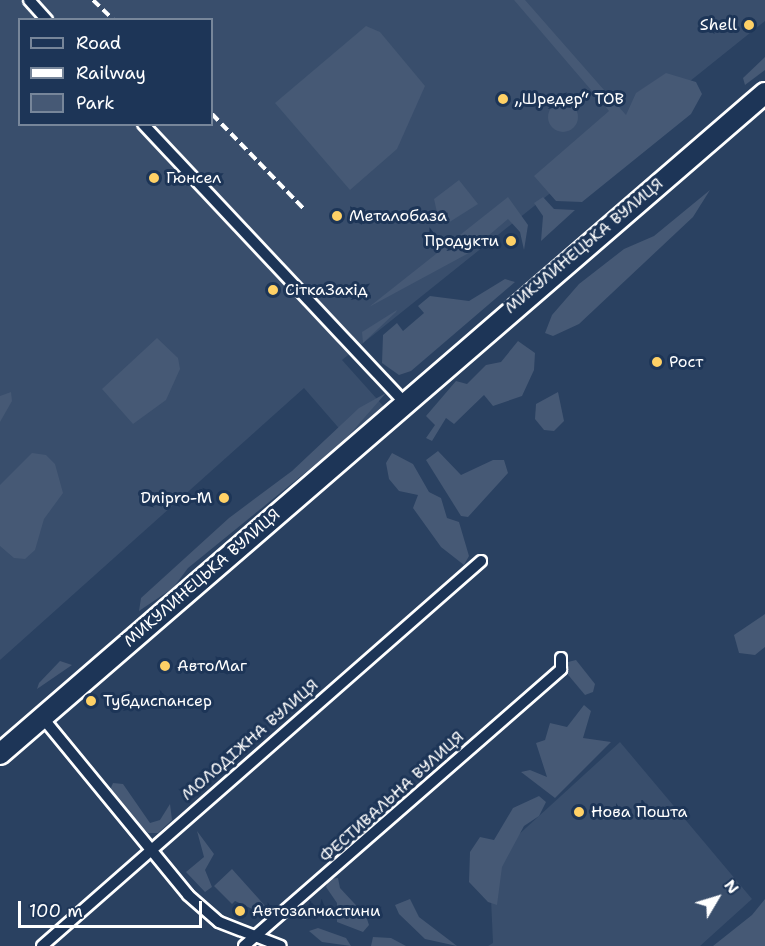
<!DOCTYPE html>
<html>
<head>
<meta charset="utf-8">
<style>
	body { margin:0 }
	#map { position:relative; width:765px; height:946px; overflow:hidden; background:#2a4161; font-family:"Shantell Sans",sans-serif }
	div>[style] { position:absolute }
	.built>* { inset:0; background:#394e6c }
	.green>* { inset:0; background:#465975 }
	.round { border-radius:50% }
	.roads { filter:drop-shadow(2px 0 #fff) drop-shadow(-2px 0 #fff) drop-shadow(0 2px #fff) drop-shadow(0 -2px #fff) }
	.street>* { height:10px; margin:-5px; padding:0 5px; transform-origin:5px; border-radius:5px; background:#1d3557 }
	.highway>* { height:20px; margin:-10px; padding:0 10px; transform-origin:10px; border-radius:10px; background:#1d3557 }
	.rail>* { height:4px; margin-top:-2px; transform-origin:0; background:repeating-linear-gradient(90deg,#fff 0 9px,transparent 0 13.5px) }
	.dots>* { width:16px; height:16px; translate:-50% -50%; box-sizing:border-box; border:3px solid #1d3557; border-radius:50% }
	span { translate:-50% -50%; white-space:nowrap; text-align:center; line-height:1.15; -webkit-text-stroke:6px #1d3557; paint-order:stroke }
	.poi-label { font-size:16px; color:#fff }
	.right { translate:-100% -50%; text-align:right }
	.left { translate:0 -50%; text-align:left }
	.street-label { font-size:16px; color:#fff }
	.legend { position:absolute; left:18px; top:18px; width:195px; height:108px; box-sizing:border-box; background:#1d3557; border:2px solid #77869a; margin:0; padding:8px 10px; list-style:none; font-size:18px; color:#fff }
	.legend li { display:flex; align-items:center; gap:12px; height:30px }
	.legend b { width:30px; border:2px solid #77869a }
	.north { position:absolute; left:687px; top:868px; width:60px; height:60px; -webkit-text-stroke:4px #1d3557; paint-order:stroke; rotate:52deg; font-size:16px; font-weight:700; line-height:24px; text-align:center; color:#fff }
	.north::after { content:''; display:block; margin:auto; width:21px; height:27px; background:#fff; clip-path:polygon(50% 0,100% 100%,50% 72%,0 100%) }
	.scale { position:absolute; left:18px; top:901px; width:184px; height:27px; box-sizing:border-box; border:3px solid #fff; border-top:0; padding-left:8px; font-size:18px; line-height:21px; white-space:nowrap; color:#fff; -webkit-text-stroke:4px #1d3557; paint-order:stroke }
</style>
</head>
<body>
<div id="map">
	<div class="built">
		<div style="clip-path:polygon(evenodd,0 0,765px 0,765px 21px,342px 360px,394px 418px,357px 449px,304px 388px,0 660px,0 0,20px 20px,212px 20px,212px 124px,20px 124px,20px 20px)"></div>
		<div style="clip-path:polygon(620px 742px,752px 899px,700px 946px,488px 946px,493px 943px,490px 877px,516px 837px)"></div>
	</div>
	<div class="green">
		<div style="clip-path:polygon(514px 0,525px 0,626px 115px,636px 93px,666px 73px,696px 82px,702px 94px,691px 114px,582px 202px,556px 201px,534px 176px,609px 111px)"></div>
		<div style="clip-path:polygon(366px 26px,380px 32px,425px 86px,397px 149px,350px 190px,275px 103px)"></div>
		<div style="clip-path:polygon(765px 57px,765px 70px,745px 85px,743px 78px)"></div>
		<div class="round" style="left:548px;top:102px;width:30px;height:30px"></div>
		<div style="clip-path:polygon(459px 180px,478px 204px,448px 223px,438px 217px,434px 199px)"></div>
		<div style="clip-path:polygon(710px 190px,693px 217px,579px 324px,553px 336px,545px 333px,552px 315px,579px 284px,624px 249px,654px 236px)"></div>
		<div style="clip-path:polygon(508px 197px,528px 225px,524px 250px,520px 232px,508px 219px,467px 254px,369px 307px)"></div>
		<div style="clip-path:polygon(543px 197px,554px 209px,575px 210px,541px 241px,543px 216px,534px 203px)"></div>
		<div style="clip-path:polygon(505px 279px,515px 282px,411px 371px,399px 375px,382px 363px,383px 335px,397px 323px,403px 331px,424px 313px,418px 306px,430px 296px,469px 301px)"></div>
		<div style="clip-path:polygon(397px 310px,396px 312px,363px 343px,362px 332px)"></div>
		<div style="clip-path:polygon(157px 338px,178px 358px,180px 369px,166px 400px,133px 424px,102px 389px)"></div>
		<div style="clip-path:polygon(518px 341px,535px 353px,534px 370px,522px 396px,493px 406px,484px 395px,454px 424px,446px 418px,432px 441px,426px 438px,435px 425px,426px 416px,456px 381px,467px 384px,486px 365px,501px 362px)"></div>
		<div style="clip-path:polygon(11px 392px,12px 401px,0 422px,0 396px)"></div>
		<div style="clip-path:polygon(558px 392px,564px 421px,554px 431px,544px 430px,535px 419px,536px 404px)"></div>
		<div style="clip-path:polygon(386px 393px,343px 442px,188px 568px,173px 588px,139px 611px,141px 598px,229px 518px,292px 471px,359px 408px)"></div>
		<div style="clip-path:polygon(438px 451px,461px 475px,493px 460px,504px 460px,508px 473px,468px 517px,461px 516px,426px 460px)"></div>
		<div style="clip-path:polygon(32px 453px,46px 455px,55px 464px,63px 493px,44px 519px,35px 550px,25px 559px,14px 558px,0 546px,0 485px)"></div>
		<div style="clip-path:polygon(392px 453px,413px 464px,429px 492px,441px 498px,447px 518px,459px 522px,469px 556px,464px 565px,441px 547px,413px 508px,418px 495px,399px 491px,389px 479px,386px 463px)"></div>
		<div style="clip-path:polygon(765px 614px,765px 647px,755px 655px,739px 653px,734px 635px)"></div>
		<div style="clip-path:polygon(576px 660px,595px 684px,593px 692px,585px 695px,564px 670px,564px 663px)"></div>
		<div style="clip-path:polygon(60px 661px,72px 665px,37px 689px,39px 683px)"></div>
		<div style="clip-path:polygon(584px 705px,591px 711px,583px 738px,611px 742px,555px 798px,521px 772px,530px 770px,547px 777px,536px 743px,545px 740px,550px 723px,567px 727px)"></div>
		<div style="clip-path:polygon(113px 783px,123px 784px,150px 823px,160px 820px,170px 804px,172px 820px,158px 833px,148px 833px,115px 798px,110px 790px)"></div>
		<div style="clip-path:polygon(539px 796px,546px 802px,539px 816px,524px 826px,502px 867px,497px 905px,488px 902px,469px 882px,470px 852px,480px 837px,494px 840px,513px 808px)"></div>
		<div style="clip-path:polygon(197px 831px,214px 854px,205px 870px,212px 887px,205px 892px,186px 872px,204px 857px)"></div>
		<div style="clip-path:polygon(232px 869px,267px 908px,261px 913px,235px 901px,232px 904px,214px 886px)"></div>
		<div style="clip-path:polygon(338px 878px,340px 888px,366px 916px,369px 925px,363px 932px,337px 922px,337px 903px,326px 887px,329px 879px)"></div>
		<div style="clip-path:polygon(410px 899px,419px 917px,457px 946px,425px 939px,399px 914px,395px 905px)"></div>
		<div style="clip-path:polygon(765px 899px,765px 946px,713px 946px,752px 915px)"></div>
		<div style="clip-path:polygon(318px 928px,346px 938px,351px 946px,322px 942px,309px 931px)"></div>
		<div style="clip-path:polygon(373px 937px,391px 938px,406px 946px,371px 946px)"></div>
	</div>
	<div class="roads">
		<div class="street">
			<div style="left:29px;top:0;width:27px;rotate:48deg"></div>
			<div style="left:143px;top:124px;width:380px;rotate:46.8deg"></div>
			<div style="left:42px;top:717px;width:230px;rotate:50.6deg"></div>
			<div style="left:188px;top:895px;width:41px;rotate:41.1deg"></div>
			<div style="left:219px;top:922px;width:66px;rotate:21.2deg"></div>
			<div style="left:42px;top:946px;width:584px;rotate:-41.25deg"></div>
			<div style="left:244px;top:946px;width:421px;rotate:-41.1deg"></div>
			<div style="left:561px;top:669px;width:11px;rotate:-90deg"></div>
		</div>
		<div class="highway">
			<div style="left:0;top:754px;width:1011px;rotate:-40.83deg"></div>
		</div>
	</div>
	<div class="rail">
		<div style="left:93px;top:0;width:29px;rotate:44deg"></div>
		<div style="left:212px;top:114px;width:132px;rotate:45.9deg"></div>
	</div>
	<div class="dots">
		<div style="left:749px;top:25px;background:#ffd166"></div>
		<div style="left:503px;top:99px;background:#ffd166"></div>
		<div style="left:154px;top:178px;background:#ffd166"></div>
		<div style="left:337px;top:216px;background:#ffd166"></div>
		<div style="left:511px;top:241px;background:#ffd166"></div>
		<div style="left:273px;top:290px;background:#ffd166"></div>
		<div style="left:657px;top:362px;background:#ffd166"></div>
		<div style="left:224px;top:498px;background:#ffd166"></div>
		<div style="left:165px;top:666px;background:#ffd166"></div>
		<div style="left:91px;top:701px;background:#ffd166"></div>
		<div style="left:579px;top:812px;background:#ffd166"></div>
		<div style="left:240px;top:911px;background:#ffd166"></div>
	</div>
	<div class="poi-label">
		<span class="right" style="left:737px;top:25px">Shell</span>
		<span class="left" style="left:515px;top:99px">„Шредер“ ТОВ</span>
		<span class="left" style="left:166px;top:178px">Гюнсел</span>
		<span class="left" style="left:349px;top:216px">Металобаза</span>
		<span class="right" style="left:499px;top:241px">Продукти</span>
		<span class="left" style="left:285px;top:290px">СіткаЗахід</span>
		<span class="left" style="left:669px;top:362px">Рост</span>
		<span class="right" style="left:212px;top:498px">Dnipro-M</span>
		<span class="left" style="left:177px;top:666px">АвтоМаг</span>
		<span class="left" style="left:103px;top:701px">Тубдиспансер</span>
		<span class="left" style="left:591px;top:812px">Нова Пошта</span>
		<span class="left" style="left:252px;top:911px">Автозапчастини</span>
	</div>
	<div class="street-label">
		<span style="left:584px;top:246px;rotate:-40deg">МИКУЛИНЕЦЬКА ВУЛИЦЯ</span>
		<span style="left:202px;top:578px;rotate:-41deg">МИКУЛИНЕЦЬКА ВУЛИЦЯ</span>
		<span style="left:250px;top:740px;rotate:-41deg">МОЛОДІЖНА ВУЛИЦЯ</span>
		<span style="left:392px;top:797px;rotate:-42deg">ФЕСТИВАЛЬНА ВУЛИЦЯ</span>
	</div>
	<ul class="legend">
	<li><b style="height:8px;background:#1d3557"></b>Road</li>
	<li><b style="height:8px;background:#fff"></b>Railway</li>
	<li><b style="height:16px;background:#465975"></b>Park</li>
	</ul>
	<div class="north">N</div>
	<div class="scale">100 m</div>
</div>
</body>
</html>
